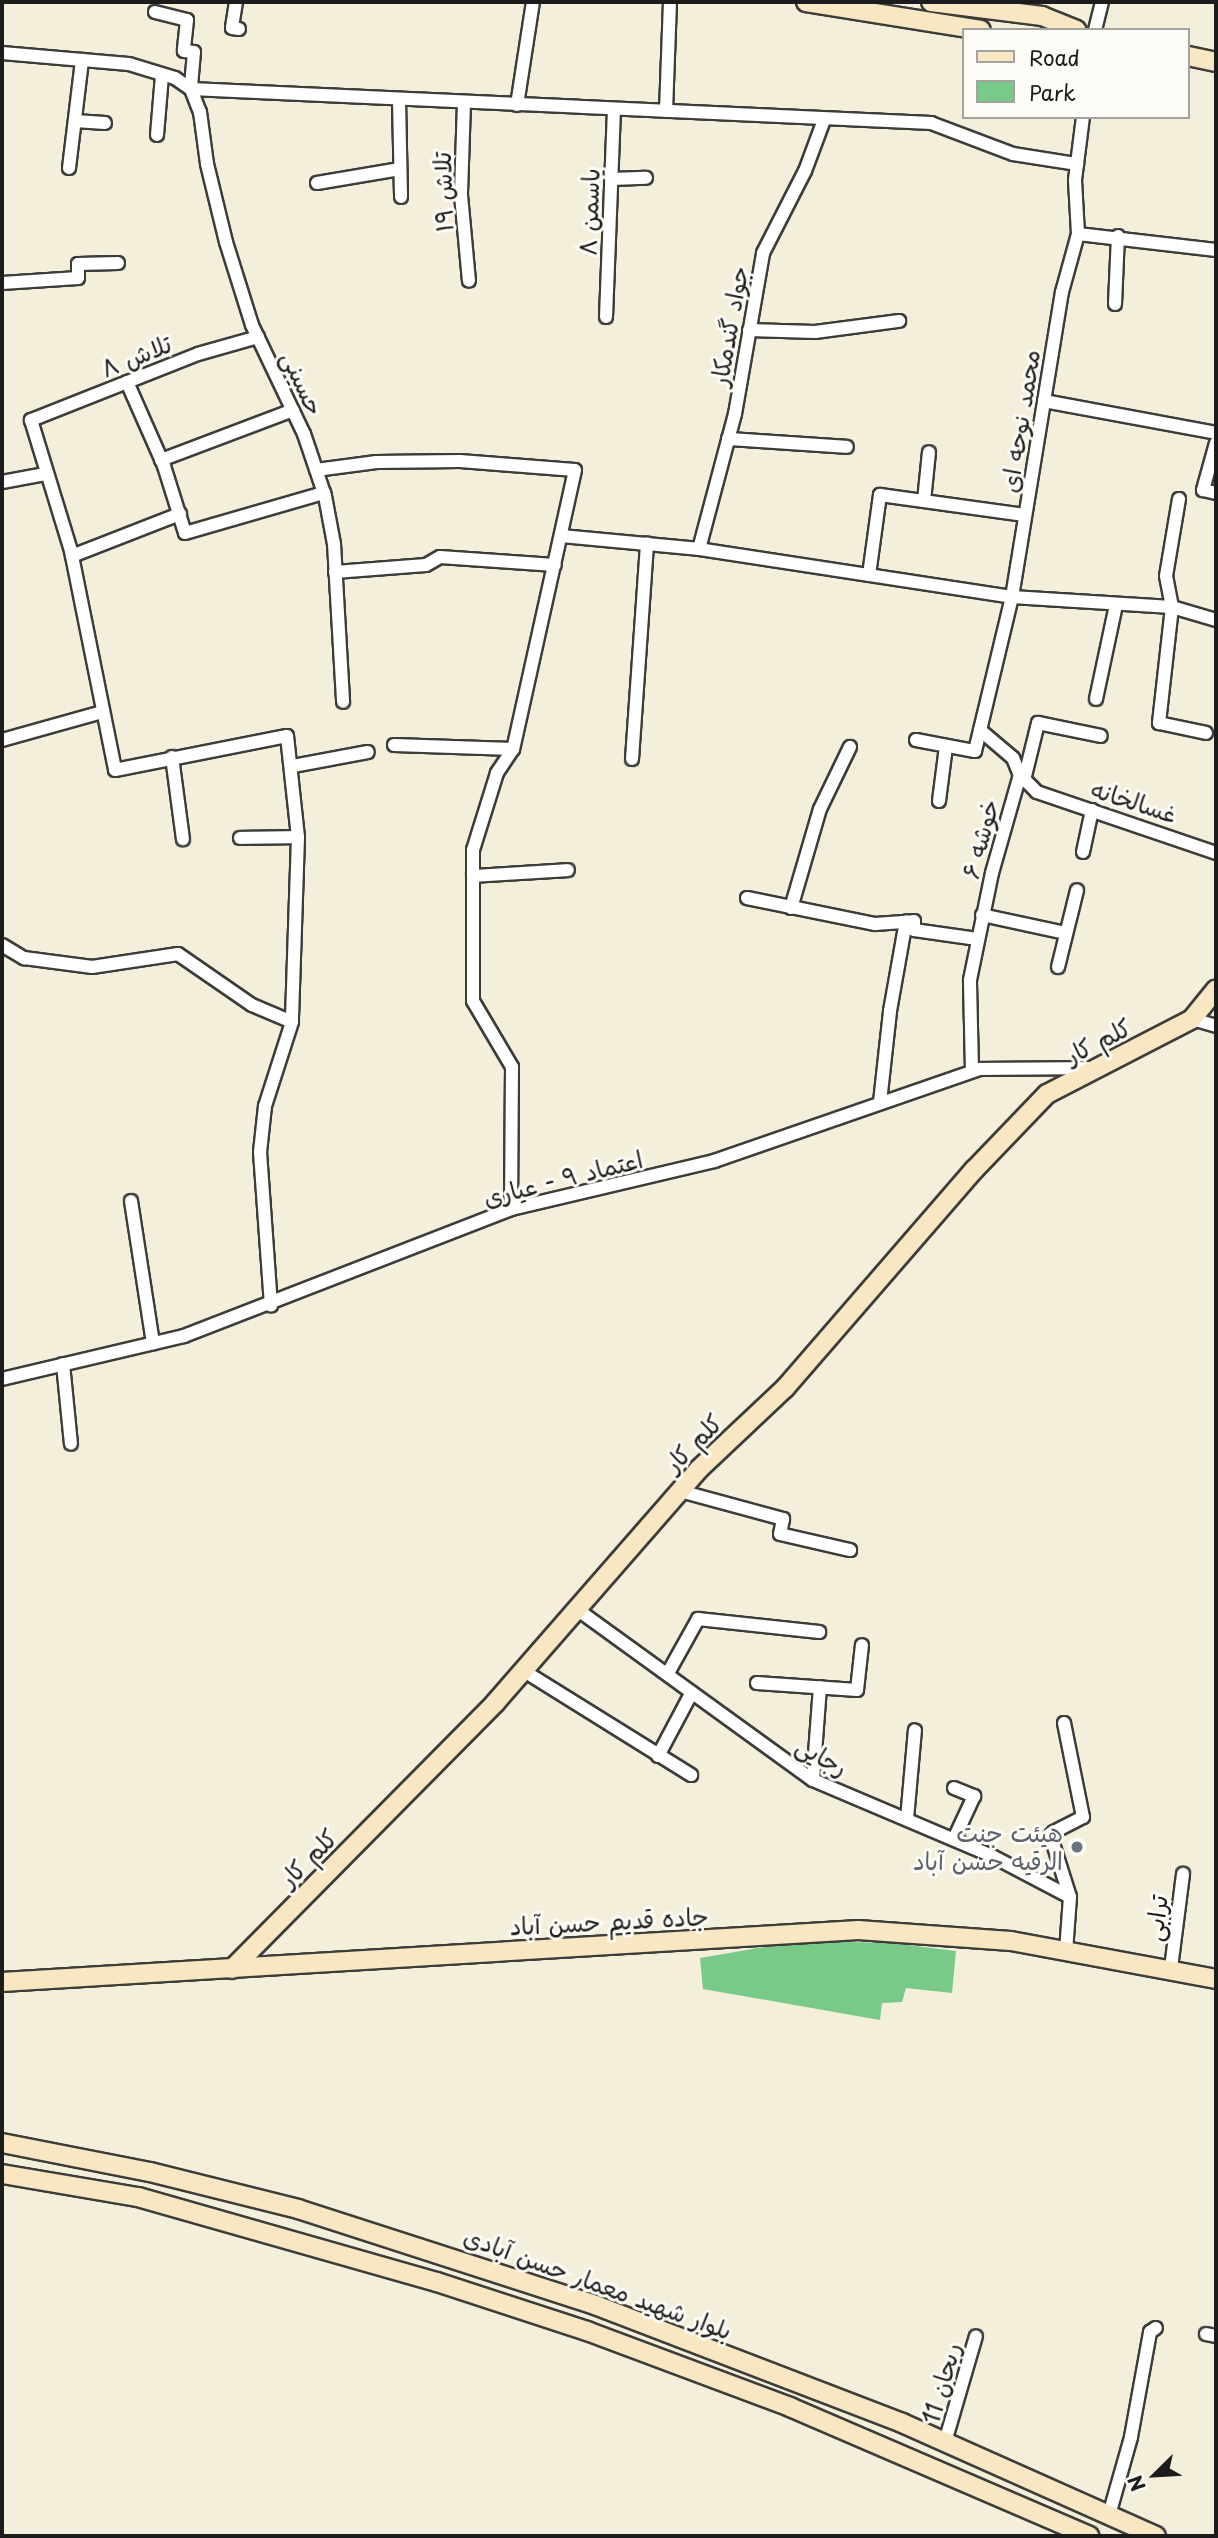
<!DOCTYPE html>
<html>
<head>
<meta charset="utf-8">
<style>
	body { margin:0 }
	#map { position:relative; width:1218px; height:2538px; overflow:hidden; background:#f3efdb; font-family:"Playpen Sans","Playpen Sans Arabic",sans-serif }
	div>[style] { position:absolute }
	.green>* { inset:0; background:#79c989 }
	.roads { filter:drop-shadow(2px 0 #3c3c39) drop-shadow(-2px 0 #3c3c39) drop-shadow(0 2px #3c3c39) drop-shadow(0 -2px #3c3c39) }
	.street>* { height:12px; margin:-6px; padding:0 6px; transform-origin:6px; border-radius:6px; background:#fff }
	.secondary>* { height:18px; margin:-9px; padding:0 9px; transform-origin:9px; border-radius:9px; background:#f9e7c3 }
	.dots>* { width:19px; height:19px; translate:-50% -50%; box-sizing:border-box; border:4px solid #fdfcf7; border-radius:50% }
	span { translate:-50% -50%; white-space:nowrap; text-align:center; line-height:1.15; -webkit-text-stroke:6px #fdfcf7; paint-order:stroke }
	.street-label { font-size:24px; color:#1c1c1c }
	.worship-label { font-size:24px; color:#5b616d }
	.right { translate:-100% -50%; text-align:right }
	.frame { position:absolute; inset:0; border:4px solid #1c1c1c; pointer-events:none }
	.legend { position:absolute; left:962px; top:28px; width:228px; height:91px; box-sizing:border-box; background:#fdfcf7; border:2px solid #a3a29f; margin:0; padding:9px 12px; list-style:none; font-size:21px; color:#1c1c1c }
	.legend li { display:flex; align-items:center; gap:14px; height:35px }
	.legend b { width:35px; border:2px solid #a3a29f }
	.north { position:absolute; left:1120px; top:2440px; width:70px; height:70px; -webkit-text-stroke:5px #fdfcf7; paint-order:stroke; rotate:246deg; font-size:19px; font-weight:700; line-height:28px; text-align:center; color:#1c1c1c }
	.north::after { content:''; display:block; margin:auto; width:24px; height:32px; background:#1c1c1c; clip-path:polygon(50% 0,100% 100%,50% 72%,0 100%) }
</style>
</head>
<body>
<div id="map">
	<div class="green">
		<div style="clip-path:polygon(799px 1941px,892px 1943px,956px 1951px,952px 1993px,906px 1988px,902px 2002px,882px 2003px,880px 2020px,703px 1989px,700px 1958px)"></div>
	</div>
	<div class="roads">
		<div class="street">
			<div style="left:236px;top:2px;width:26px;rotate:99deg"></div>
			<div style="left:232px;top:28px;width:7px;rotate:8deg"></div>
			<div style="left:155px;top:12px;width:33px;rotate:14deg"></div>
			<div style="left:187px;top:20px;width:31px;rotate:96deg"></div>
			<div style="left:184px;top:51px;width:10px;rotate:6deg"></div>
			<div style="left:194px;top:52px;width:37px;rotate:95deg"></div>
			<div style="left:191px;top:89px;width:25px;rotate:69deg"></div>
			<div style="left:200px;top:112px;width:52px;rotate:82.3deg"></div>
			<div style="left:207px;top:164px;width:80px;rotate:76.3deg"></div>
			<div style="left:226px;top:242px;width:87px;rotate:72.6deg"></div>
			<div style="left:252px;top:325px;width:121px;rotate:64.5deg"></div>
			<div style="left:304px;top:434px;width:65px;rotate:71.3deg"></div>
			<div style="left:325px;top:496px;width:49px;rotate:79.4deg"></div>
			<div style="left:334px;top:544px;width:158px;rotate:86.7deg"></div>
			<div style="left:1095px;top:30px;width:29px;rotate:-76deg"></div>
			<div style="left:2px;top:53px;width:127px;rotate:5deg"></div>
			<div style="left:129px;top:64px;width:48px;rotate:16.9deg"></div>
			<div style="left:175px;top:78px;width:19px;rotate:35deg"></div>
			<div style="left:191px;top:89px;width:741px;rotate:2.63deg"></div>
			<div style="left:931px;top:123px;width:88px;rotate:20.7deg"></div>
			<div style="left:1013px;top:154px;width:65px;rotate:8.9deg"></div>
			<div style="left:399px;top:100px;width:97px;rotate:88.8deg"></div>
			<div style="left:464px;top:103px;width:92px;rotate:91.9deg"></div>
			<div style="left:461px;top:195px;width:86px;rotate:84.7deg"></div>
			<div style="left:517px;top:105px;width:104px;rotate:-81.2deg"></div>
			<div style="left:666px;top:111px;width:109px;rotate:-87.9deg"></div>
			<div style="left:75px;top:121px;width:30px;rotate:4deg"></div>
			<div style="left:157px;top:135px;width:60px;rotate:-85.2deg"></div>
			<div style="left:69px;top:168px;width:109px;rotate:-83.1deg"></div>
			<div style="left:611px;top:179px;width:35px;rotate:-2deg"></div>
			<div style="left:317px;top:183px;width:84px;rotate:-9.6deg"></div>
			<div style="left:1078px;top:234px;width:139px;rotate:6.6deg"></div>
			<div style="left:2px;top:283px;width:76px;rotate:-3.8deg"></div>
			<div style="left:78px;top:278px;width:14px;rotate:-90deg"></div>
			<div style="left:78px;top:264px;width:40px;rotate:-1.4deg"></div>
			<div style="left:1115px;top:304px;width:68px;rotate:-87.5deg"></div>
			<div style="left:606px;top:317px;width:208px;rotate:-87.8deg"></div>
			<div style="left:749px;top:330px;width:66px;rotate:1.7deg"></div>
			<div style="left:815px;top:332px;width:85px;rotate:-7.5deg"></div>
			<div style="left:258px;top:337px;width:62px;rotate:164.2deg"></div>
			<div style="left:198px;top:354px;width:180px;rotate:158.4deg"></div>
			<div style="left:31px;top:420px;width:137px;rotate:73deg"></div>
			<div style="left:71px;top:551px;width:223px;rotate:78.6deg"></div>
			<div style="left:115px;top:770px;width:175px;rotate:-11.2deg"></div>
			<div style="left:287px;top:736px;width:102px;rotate:83.8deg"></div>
			<div style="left:298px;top:837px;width:185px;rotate:91.9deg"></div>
			<div style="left:127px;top:382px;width:92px;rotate:66.2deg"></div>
			<div style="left:164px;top:466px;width:70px;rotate:72.6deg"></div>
			<div style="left:185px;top:533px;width:145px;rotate:-16.1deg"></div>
			<div style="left:1044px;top:401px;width:175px;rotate:10.5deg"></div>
			<div style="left:728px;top:439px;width:119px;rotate:3.8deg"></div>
			<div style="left:1216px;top:443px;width:49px;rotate:105.5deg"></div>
			<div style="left:1203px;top:490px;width:13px;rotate:13deg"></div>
			<div style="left:161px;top:460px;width:141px;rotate:-20.7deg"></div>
			<div style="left:316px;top:470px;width:61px;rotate:-7.6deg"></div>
			<div style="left:376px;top:462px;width:84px;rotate:-0.7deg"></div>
			<div style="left:460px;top:461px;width:115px;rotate:4.5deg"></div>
			<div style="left:575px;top:470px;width:286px;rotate:102.5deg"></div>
			<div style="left:513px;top:749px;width:29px;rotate:124deg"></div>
			<div style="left:497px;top:773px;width:81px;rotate:107.3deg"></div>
			<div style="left:473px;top:850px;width:151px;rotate:90deg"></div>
			<div style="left:473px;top:1001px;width:77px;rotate:59.4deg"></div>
			<div style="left:512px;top:1067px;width:142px;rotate:90.4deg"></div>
			<div style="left:2px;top:482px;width:44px;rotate:-10.5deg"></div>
			<div style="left:1179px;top:499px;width:78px;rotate:99.6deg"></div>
			<div style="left:1166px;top:576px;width:32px;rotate:79deg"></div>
			<div style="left:1172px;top:607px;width:117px;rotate:96.4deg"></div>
			<div style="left:1159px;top:723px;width:48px;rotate:12deg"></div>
			<div style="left:924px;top:501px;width:49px;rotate:-84.2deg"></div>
			<div style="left:562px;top:536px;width:138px;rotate:5.4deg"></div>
			<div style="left:699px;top:549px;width:317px;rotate:8.7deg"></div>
			<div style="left:1012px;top:597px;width:160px;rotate:3.6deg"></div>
			<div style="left:1172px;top:607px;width:46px;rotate:16.5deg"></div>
			<div style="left:699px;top:549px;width:140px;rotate:-75.1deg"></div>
			<div style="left:735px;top:414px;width:163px;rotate:-80.1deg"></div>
			<div style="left:763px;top:253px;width:92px;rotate:-62.9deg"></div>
			<div style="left:805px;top:171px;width:54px;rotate:-69.6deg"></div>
			<div style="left:72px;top:556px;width:116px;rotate:-21.3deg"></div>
			<div style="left:335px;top:572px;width:91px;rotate:-4.4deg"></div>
			<div style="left:426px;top:565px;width:16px;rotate:-30deg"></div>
			<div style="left:440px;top:557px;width:115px;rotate:4deg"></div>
			<div style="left:869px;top:575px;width:81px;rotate:-82.2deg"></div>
			<div style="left:880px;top:495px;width:146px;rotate:7.9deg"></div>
			<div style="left:1096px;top:699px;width:96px;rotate:-78deg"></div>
			<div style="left:980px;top:730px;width:43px;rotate:40.3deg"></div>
			<div style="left:1013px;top:758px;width:18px;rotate:68deg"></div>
			<div style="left:1020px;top:775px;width:24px;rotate:45deg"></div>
			<div style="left:1037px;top:792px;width:189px;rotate:18.8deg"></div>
			<div style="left:2px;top:740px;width:104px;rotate:-15.6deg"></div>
			<div style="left:916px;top:740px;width:60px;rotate:10.6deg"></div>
			<div style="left:975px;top:751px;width:158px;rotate:-76.5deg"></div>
			<div style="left:1012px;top:597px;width:309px;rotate:-80.7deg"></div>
			<div style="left:1062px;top:292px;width:60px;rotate:-74.6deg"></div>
			<div style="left:1078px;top:234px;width:54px;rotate:-93.2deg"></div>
			<div style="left:1075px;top:180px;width:64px;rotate:-82.8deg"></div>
			<div style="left:394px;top:745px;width:119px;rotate:1.9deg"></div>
			<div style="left:172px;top:757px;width:83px;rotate:82.4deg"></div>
			<div style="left:632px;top:759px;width:216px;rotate:-86deg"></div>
			<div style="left:293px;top:766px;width:76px;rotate:-10.6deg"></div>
			<div style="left:1024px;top:780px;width:59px;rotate:-76.2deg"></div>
			<div style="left:1038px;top:723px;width:64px;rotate:11.7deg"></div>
			<div style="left:939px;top:801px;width:55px;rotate:-82.7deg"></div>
			<div style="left:240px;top:838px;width:58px;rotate:-1deg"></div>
			<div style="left:1083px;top:852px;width:43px;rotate:-77.9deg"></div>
			<div style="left:473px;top:876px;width:95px;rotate:-3.6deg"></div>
			<div style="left:747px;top:898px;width:131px;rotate:11.5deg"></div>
			<div style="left:875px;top:924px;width:39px;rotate:-4deg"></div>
			<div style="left:914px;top:921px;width:9px;rotate:90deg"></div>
			<div style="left:914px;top:930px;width:64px;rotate:8.1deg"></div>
			<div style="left:791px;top:908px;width:103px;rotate:-73.7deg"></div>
			<div style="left:820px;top:809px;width:69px;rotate:-64.2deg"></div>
			<div style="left:982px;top:915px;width:86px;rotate:12.1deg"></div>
			<div style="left:2px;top:945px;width:26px;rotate:31deg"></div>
			<div style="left:24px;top:958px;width:69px;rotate:7.5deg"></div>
			<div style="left:92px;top:967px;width:87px;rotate:-8.6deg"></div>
			<div style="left:178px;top:954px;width:90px;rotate:34.6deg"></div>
			<div style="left:252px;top:1005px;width:43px;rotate:23deg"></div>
			<div style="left:292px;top:1022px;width:88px;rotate:107.8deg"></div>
			<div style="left:265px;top:1106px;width:46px;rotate:96.2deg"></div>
			<div style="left:260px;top:1152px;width:154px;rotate:85.9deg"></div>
			<div style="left:1058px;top:967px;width:79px;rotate:-76.1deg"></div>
			<div style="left:1192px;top:1019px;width:25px;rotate:16deg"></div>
			<div style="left:972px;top:1071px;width:91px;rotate:-91.3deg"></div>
			<div style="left:970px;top:980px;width:109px;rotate:-78.4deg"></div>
			<div style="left:992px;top:873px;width:102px;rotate:-74.1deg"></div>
			<div style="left:880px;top:1102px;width:92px;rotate:-83.7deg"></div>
			<div style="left:890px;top:1011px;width:91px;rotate:-79.9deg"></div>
			<div style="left:131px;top:1201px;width:144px;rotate:81.2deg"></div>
			<div style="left:63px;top:1364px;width:80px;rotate:84.3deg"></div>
			<div style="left:2px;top:1379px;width:187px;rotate:-13.3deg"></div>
			<div style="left:184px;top:1336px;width:351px;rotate:-21.2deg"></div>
			<div style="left:511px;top:1209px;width:209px;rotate:-13.3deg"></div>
			<div style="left:714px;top:1161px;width:281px;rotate:-19.1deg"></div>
			<div style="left:980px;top:1069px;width:115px;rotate:-0.5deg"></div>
			<div style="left:680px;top:1491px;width:107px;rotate:15.2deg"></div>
			<div style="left:783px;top:1519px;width:15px;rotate:101deg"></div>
			<div style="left:780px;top:1534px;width:72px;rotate:12.9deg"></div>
			<div style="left:578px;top:1610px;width:290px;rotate:35.9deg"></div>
			<div style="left:813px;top:1780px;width:194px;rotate:23deg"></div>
			<div style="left:992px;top:1856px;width:88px;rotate:27.7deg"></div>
			<div style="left:524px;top:1671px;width:197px;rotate:31.9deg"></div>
			<div style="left:668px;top:1673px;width:62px;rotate:-60.9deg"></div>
			<div style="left:698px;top:1619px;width:122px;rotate:6.1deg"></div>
			<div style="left:757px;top:1683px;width:100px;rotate:4deg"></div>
			<div style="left:857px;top:1690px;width:45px;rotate:-83.7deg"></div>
			<div style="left:1064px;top:1723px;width:96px;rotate:78.6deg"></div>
			<div style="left:1083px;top:1817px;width:37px;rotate:153deg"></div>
			<div style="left:1050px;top:1834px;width:66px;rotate:72.4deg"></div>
			<div style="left:1070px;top:1897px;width:54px;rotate:94.2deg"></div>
			<div style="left:658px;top:1756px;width:72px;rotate:-62deg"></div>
			<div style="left:813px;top:1780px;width:93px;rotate:-85.7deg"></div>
			<div style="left:954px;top:1788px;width:22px;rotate:22deg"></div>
			<div style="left:974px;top:1796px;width:47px;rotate:114.9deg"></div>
			<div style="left:907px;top:1819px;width:89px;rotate:-84.9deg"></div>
			<div style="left:1171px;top:1968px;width:95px;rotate:-82.7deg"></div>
			<div style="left:1206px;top:2334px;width:10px;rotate:11deg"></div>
			<div style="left:945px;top:2442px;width:110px;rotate:-73.7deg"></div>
			<div style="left:1109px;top:2515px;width:81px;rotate:-74.2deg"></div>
			<div style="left:1131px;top:2437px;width:107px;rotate:-79.7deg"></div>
			<div style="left:1150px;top:2332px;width:7px;rotate:-34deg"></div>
		</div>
		<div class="secondary">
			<div style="left:806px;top:2px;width:177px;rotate:9.1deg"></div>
			<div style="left:931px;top:2px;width:112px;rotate:7.2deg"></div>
			<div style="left:1042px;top:16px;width:37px;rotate:22deg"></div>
			<div style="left:1188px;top:56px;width:29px;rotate:12deg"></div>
			<div style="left:232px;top:1969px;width:374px;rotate:-45.3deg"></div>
			<div style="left:495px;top:1703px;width:309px;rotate:-48.9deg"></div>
			<div style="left:698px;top:1470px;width:120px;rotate:-43.3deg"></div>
			<div style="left:785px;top:1388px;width:289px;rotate:-49.1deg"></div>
			<div style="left:974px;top:1170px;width:105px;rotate:-46.2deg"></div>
			<div style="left:1047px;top:1094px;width:163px;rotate:-27.3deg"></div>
			<div style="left:1192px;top:1019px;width:38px;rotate:-51deg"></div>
			<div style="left:2px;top:1982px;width:858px;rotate:-3.48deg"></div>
			<div style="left:858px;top:1930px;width:153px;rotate:4.1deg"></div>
			<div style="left:1011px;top:1941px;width:208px;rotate:10.5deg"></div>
			<div style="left:2px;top:2143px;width:151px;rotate:11.1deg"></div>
			<div style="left:150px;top:2172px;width:153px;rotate:14deg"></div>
			<div style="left:298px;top:2209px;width:312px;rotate:17.9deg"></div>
			<div style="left:595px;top:2305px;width:329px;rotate:21deg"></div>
			<div style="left:902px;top:2423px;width:278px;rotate:24deg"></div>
			<div style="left:2px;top:2174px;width:138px;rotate:9.6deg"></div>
			<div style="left:138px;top:2197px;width:311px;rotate:15.9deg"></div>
			<div style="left:437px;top:2282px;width:158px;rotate:18.1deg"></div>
			<div style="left:587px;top:2331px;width:217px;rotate:20.5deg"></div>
			<div style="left:790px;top:2407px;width:326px;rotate:23.3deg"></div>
		</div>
	</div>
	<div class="dots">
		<div style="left:1077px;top:1847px;background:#6b7280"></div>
	</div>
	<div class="street-label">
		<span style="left:443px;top:192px;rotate:-92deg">تلاش ۱۹</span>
		<span style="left:589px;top:212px;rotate:-88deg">یاسمن ۸</span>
		<span style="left:729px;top:326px;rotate:-80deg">جواد گندمکار</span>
		<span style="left:136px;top:356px;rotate:-22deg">تلاش ۸</span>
		<span style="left:303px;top:383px;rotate:65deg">حسینی</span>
		<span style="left:1020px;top:421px;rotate:-81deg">محمد نوحه ای</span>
		<span style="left:1134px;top:801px;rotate:18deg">غسالخانه</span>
		<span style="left:980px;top:839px;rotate:-75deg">خوشه ۶</span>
		<span style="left:1098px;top:1041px;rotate:-27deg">کلم کار</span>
		<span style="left:563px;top:1178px;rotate:-14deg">اعتماد ۹ - عیاری</span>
		<span style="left:693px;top:1443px;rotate:-45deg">کلم کار</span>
		<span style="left:822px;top:1756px;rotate:29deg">رجایی</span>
		<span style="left:308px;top:1858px;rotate:-45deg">کلم کار</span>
		<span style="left:1156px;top:1918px;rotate:-83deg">ترابی</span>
		<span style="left:609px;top:1921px;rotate:-3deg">جاده قدیم حسن آباد</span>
		<span style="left:598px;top:2283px;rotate:20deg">بلوار شهید معمار حسن آبادی</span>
		<span style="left:941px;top:2383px;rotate:-74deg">ریحان 11</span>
	</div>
	<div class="worship-label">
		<span class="right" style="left:1063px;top:1847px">هیئت جنت<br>الرقیه حسن آباد</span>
	</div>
	<div class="frame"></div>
	<ul class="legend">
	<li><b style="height:9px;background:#f9e7c3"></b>Road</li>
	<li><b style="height:19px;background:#79c989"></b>Park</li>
	</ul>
	<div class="north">N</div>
</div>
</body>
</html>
